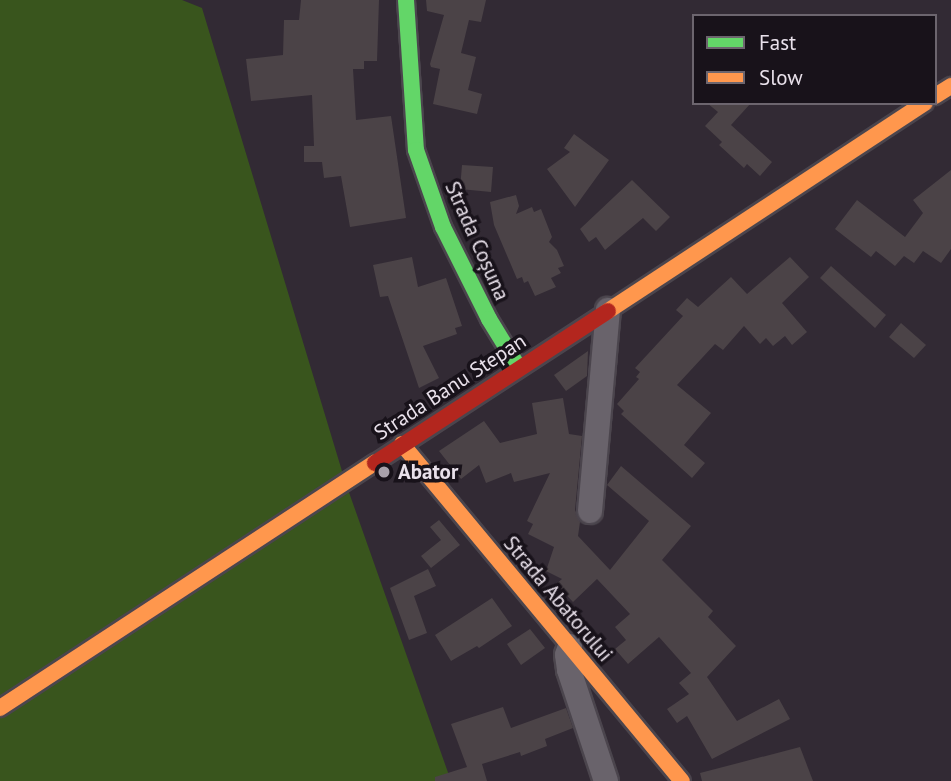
<!DOCTYPE html>
<html>
<head>
<meta charset="utf-8">
<style>
	body { margin:0 }
	#map { position:relative; width:951px; height:781px; overflow:hidden; background:#322a34; font-family:"PT Sans",sans-serif }
	div>[style] { position:absolute }
	.green>* { inset:0; background:#39551d }
	.building>* { inset:0; background:#4b4347 }
	.roads { filter:drop-shadow(2px 0 #4b454d) drop-shadow(-2px 0 #4b454d) drop-shadow(0 2px #4b454d) drop-shadow(0 -2px #4b454d) }
	.street>* { height:24px; margin:-12px; padding:0 12px; transform-origin:12px; border-radius:12px; background:#69636b }
	.fast>* { height:16px; margin:-8px; padding:0 8px; transform-origin:8px; border-radius:8px; background:#63d668 }
	.slow>* { height:16px; margin:-8px; padding:0 8px; transform-origin:8px; border-radius:8px; background:#ff974d }
	.jam>* { height:16px; margin:-8px; padding:0 8px; transform-origin:8px; border-radius:8px; background:#b3261e }
	.dots>* { width:19px; height:19px; translate:-50% -50%; box-sizing:border-box; border:4px solid #18121a; border-radius:50% }
	span { translate:-50% -50%; white-space:nowrap; text-align:center; line-height:1.15; -webkit-text-stroke:7px #18121a; paint-order:stroke }
	.street-label { font-size:21px; color:#e9e1eb }
	.poi-label { font-size:21px; color:#e9e1eb; font-weight:700 }
	.left { translate:0 -50%; text-align:left }
	.legend { position:absolute; left:692px; top:14px; width:245px; height:91px; box-sizing:border-box; background:#18121a; border:2px solid #6c656e; margin:0; padding:9px 12px; list-style:none; font-size:21px; color:#e9e1eb }
	.legend li { display:flex; align-items:center; gap:14px; height:35px }
	.legend b { width:35px; border:2px solid #6c656e }
</style>
</head>
<body>
<div id="map">
	<div class="green">
		<div style="clip-path:polygon(0 0,182px 0,202px 8px,345px 481px,451px 781px,0 781px)"></div>
	</div>
	<div class="building">
		<div style="clip-path:polygon(301px 0,379px 0,377px 61px,364px 61px,364px 69px,353px 69px,356px 120px,391px 116px,406px 218px,350px 227px,341px 176px,324px 178px,322px 162px,304px 162px,304px 146px,314px 146px,312px 95px,251px 101px,246px 59px,283px 55px,284px 20px,299px 20px)"></div>
		<div style="clip-path:polygon(426px 0,486px 0,481px 22px,469px 20px,461px 53px,476px 57px,468px 90px,482px 94px,477px 114px,433px 104px,440px 69px,431px 67px,430px 64px,444px 15px,427px 11px)"></div>
		<div style="clip-path:polygon(707px 103px,751px 103px,731px 125px,772px 162px,760px 176px,747px 164px,744px 168px,719px 145px,722px 142px,705px 126px,718px 112px)"></div>
		<div style="clip-path:polygon(574px 134px,609px 160px,575px 207px,547px 169px,570px 152px,564px 148px)"></div>
		<div style="clip-path:polygon(462px 165px,493px 167px,491px 192px,460px 189px)"></div>
		<div style="clip-path:polygon(951px 170px,951px 249px,941px 263px,923px 251px,914px 263px,904px 256px,895px 266px,876px 251px,871px 257px,835px 229px,857px 200px,905px 237px,923px 213px,913px 200px)"></div>
		<div style="clip-path:polygon(632px 180px,670px 217px,656px 231px,643px 218px,605px 250px,596px 237px,589px 242px,580px 229px)"></div>
		<div style="clip-path:polygon(516px 195px,519px 206px,516px 214px,532px 207px,534px 212px,541px 209px,552px 237px,549px 242px,557px 250px,564px 266px,558px 268px,561px 273px,551px 278px,556px 287px,535px 296px,528px 281px,524px 283px,522px 277px,517px 279px,494px 225px,490px 202px)"></div>
		<div style="clip-path:polygon(412px 257px,418px 287px,446px 278px,462px 326px,455px 328px,457px 334px,423px 346px,439px 378px,419px 388px,388px 296px,380px 297px,373px 265px)"></div>
		<div style="clip-path:polygon(790px 257px,809px 277px,782px 303px,807px 332px,792px 345px,785px 336px,773px 346px,766px 338px,760px 344px,744px 326px,723px 350px,715px 344px,677px 385px,711px 413px,684px 445px,705px 463px,692px 478px,621px 414px,624px 411px,617px 404px,639px 379px,636px 377px,640px 372px,635px 368px,683px 316px,676px 310px,687px 298px,698px 307px,731px 277px,747px 294px)"></div>
		<div style="clip-path:polygon(831px 266px,886px 315px,875px 328px,820px 278px)"></div>
		<div style="clip-path:polygon(901px 323px,926px 345px,914px 358px,889px 337px)"></div>
		<div style="clip-path:polygon(588px 351px,587px 376px,566px 391px,554px 375px)"></div>
		<div style="clip-path:polygon(563px 398px,569px 434px,582px 436px,575px 510px,580px 522px,578px 536px,610px 570px,649px 521px,607px 485px,621px 466px,691px 526px,662px 560px,713px 611px,708px 617px,736px 646px,707px 677px,737px 721px,779px 699px,790px 719px,712px 759px,687px 716px,677px 723px,667px 709px,689px 694px,679px 683px,691px 673px,659px 637px,628px 664px,615px 649px,626px 640px,615px 627px,630px 614px,597px 579px,573px 602px,556px 584px,562px 579px,546px 571px,554px 547px,528px 534px,533px 524px,527px 521px,550px 473px,514px 482px,511px 473px,486px 483px,479px 465px,461px 479px,439px 451px,484px 421px,500px 443px,537px 434px,532px 403px)"></div>
		<div style="clip-path:polygon(439px 520px,460px 545px,431px 568px,421px 556px,441px 540px,430px 527px)"></div>
		<div style="clip-path:polygon(428px 569px,436px 586px,414px 596px,427px 633px,409px 640px,390px 588px)"></div>
		<div style="clip-path:polygon(492px 598px,512px 626px,479px 648px,477px 646px,451px 661px,435px 635px)"></div>
		<div style="clip-path:polygon(530px 629px,545px 648px,521px 665px,507px 644px)"></div>
		<div style="clip-path:polygon(503px 707px,511px 728px,566px 708px,573px 728px,545px 739px,547px 746px,521px 756px,520px 752px,482px 764px,487px 781px,435px 781px,435px 777px,467px 767px,451px 724px)"></div>
		<div style="clip-path:polygon(800px 747px,813px 781px,702px 781px,700px 773px)"></div>
	</div>
	<div class="roads">
		<div class="street">
			<div style="left:590px;top:511px;width:202px;rotate:-84.9deg"></div>
			<div style="left:570px;top:646px;width:9px;rotate:108deg"></div>
			<div style="left:567px;top:655px;width:15px;rotate:82deg"></div>
			<div style="left:569px;top:670px;width:117px;rotate:71.6deg"></div>
		</div>
		<div class="fast">
			<div style="left:406px;top:0;width:150px;rotate:86.2deg"></div>
			<div style="left:416px;top:150px;width:82px;rotate:70.7deg"></div>
			<div style="left:443px;top:227px;width:103px;rotate:63.4deg"></div>
			<div style="left:489px;top:319px;width:57px;rotate:58.5deg"></div>
		</div>
		<div class="slow">
			<div style="left:935px;top:96px;width:19px;rotate:-32deg"></div>
			<div style="left:608px;top:311px;width:379px;rotate:-33.3deg"></div>
			<div style="left:402px;top:444px;width:438px;rotate:50.3deg"></div>
			<div style="left:0;top:708px;width:448px;rotate:-33.2deg"></div>
		</div>
		<div class="jam">
			<div style="left:375px;top:463px;width:278px;rotate:-33.1deg"></div>
		</div>
	</div>
	<div class="dots">
		<div style="left:384px;top:472px;background:#a9a1ab"></div>
	</div>
	<div class="street-label">
		<span style="left:477px;top:241px;rotate:66deg">Strada Coșuna</span>
		<span style="left:450px;top:387px;rotate:-33deg">Strada Banu Stepan</span>
		<span style="left:558px;top:599px;rotate:50deg">Strada Abatorului</span>
	</div>
	<div class="poi-label">
		<span class="left" style="left:398px;top:472px">Abator</span>
	</div>
	<ul class="legend">
	<li><b style="height:9px;background:#63d668"></b>Fast</li>
	<li><b style="height:9px;background:#ff974d"></b>Slow</li>
	</ul>
</div>
</body>
</html>
